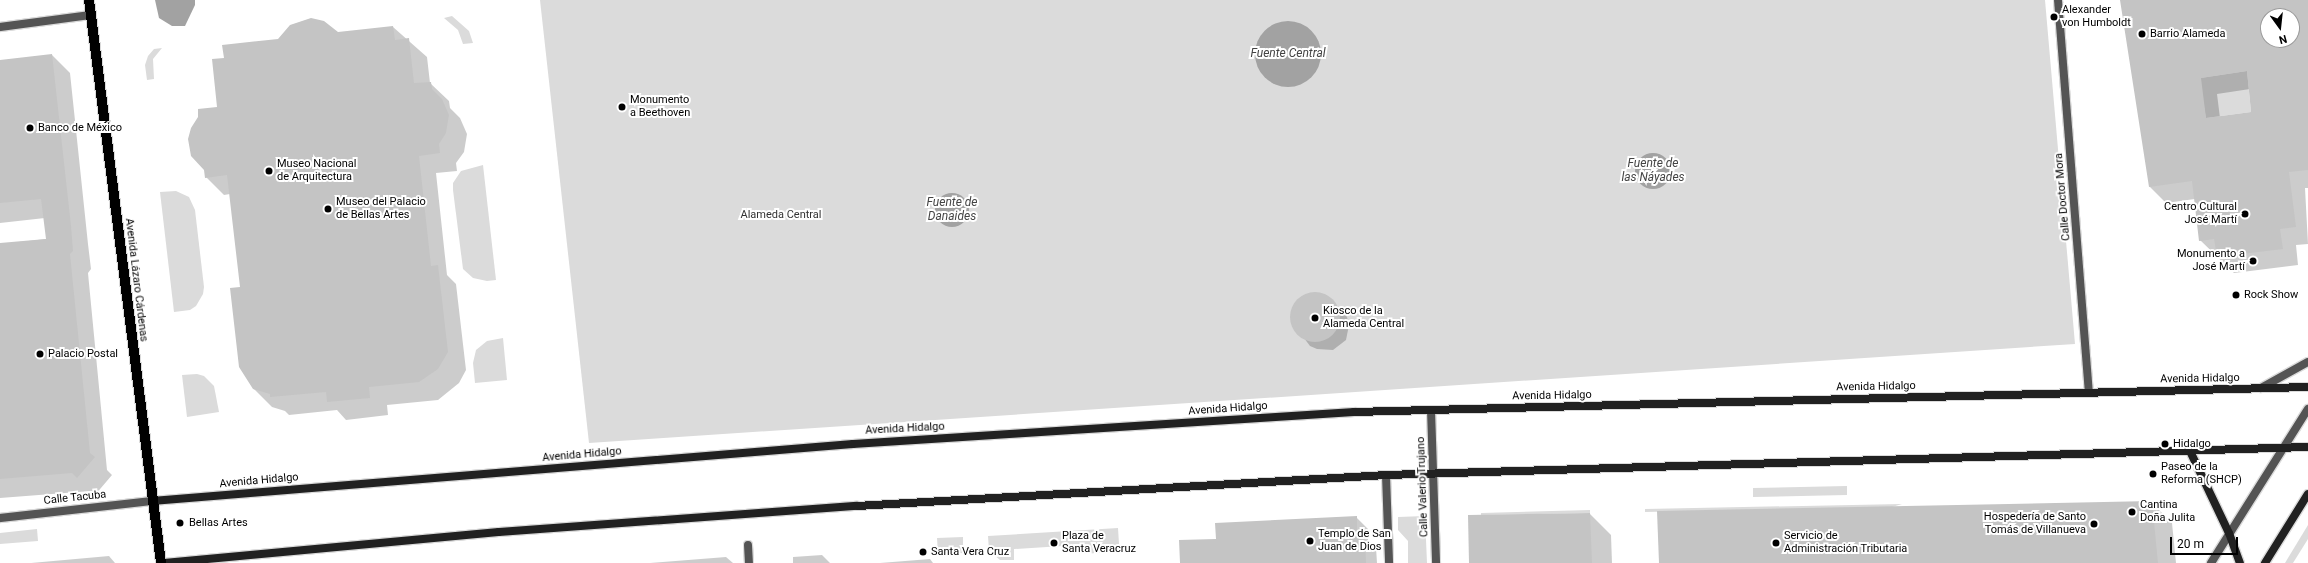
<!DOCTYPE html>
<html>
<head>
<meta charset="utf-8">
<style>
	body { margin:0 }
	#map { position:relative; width:2308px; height:563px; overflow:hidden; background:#fff; font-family:Roboto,sans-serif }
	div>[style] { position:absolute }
	.green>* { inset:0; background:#dbdbdb }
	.water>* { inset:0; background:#a2a2a2 }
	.round { border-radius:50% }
	.shadow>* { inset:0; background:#0003 }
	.building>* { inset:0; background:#c4c4c4 }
	.roads { filter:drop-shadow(1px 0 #dbdbdb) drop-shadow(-1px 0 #dbdbdb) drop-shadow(0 1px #dbdbdb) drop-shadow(0 -1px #dbdbdb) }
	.pedestrian>* { height:8px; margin:-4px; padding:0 4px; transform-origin:4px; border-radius:4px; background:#545454 }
	.minor>* { height:8px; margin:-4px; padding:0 4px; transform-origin:4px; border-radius:4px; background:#545454 }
	.tertiary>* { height:8px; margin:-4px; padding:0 4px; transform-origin:4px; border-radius:4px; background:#545454 }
	.secondary>* { height:8px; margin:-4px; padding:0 4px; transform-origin:4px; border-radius:4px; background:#212121 }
	.primary>* { height:10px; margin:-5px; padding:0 5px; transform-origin:5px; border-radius:5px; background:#000 }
	.dots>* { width:11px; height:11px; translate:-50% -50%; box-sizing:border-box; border:2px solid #fff; border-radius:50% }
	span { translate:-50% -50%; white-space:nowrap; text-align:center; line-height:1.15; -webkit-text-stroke:4px #fff; paint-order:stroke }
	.poi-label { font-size:11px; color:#000 }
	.left { translate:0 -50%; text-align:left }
	.right { translate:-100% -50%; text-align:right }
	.street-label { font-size:11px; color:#000 }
	.park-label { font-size:11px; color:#323232 }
	.water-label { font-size:12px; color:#434343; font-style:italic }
	.north { position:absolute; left:2260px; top:8px; width:40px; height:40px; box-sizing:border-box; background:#fff; border:1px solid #999; border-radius:50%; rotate:165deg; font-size:11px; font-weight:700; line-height:16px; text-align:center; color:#000 }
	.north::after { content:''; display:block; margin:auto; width:14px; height:18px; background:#000; clip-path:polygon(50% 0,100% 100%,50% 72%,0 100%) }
	.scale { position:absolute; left:2170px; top:537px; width:68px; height:18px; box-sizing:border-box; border:2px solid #000; border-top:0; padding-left:5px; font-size:12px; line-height:14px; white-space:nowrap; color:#000; -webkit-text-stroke:3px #fff; paint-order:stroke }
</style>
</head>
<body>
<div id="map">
	<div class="green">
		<div style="clip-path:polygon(540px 0,2045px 0,2075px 344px,589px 443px)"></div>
		<div style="clip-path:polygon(452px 16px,469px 31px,473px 43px,463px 44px,458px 30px,444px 18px)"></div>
		<div style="clip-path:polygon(162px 48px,153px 59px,154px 79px,147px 80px,145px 65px,148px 56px,154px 49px)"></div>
		<div style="clip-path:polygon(2247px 71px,2251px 112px,2206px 118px,2204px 107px,2134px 88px)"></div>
		<div style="clip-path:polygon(483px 165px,496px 280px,487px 281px,473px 278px,463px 269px,453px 190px,453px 183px,461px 171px)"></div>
		<div style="clip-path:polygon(176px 191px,189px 197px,195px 210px,204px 287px,203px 294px,196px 306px,190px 310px,174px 312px,160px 192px)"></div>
		<div style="clip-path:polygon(503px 338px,507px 380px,475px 383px,473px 363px,476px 350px,487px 341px)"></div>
		<div style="clip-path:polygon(197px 374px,204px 376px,214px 386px,219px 412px,187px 417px,182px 375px)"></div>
		<div style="clip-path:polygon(1847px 486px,1847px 495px,1753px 497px,1753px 488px)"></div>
		<div style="clip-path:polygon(1902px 504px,1892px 507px,1645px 512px,1645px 509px)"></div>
		<div style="clip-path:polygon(1590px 510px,1590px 513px,1481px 515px,1481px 513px)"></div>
		<div style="clip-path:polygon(1425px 516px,1427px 563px,1408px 563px,1408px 541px,1398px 530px,1398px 517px)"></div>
		<div style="clip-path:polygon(2308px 525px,2308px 539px,2293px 563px,2285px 563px)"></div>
		<div style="clip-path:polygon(1118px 528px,1119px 544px,1106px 547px,1099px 553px,1079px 554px,1078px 545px,1014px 549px,1014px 560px,1000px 560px,989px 551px,988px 536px)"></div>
		<div style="clip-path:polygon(37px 529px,38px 541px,0 544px,0 533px)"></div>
		<div style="clip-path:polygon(963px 537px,963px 553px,938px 554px,937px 538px)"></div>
	</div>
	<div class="water">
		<div style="clip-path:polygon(155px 0,195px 0,195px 5px,185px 26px,172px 26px,159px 18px)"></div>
		<div class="round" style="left:1255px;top:21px;width:66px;height:66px"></div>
		<div class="round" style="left:1635px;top:153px;width:36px;height:36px"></div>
		<div class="round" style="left:935px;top:193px;width:34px;height:34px"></div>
	</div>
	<div class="shadow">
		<div style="clip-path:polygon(evenodd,2121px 0,2308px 0,2308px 188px,2305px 188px,2308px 244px,2296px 245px,2298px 265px,2234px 273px,2200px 240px,2195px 199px,2166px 203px,2150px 187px,2121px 0,2268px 16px,2292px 16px,2292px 40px,2268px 40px,2268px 16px,2121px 0,2250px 89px,2252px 113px,2220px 118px,2217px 94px,2250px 89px)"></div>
		<div style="clip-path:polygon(393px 27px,427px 57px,430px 83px,449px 101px,450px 108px,460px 118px,467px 134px,464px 152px,456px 163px,457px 171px,436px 173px,447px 275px,456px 284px,466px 370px,459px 383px,438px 400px,387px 405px,388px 415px,346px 420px,337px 410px,289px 415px,285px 411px,272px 407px,254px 389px,230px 194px,224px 195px,206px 177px,225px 58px,337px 33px)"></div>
		<div style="clip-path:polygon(52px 55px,70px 73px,88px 244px,91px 269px,88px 273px,107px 470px,112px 475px,95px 495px,91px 491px,0 498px,0 244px,47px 239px,45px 218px,0 223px,0 61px)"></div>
		<div style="clip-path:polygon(1319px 293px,1326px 295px,1347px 317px,1349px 325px,1346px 340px,1333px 350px,1317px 349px,1310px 346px,1292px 322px,1293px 307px,1304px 296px)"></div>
		<div style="clip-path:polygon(2151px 502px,2172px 523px,2176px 563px,1659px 563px)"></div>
		<div style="clip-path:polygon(1590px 514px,1611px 535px,1612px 563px,1470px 563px)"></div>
		<div style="clip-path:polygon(1356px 517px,1368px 529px,1368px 540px,1376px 547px,1377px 563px,1181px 563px,1217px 540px)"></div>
		<div style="clip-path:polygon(822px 555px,830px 563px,793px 563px,793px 557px)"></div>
		<div style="clip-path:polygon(109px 556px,115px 563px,31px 563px)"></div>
		<div style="clip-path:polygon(726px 557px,733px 563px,650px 563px)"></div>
		<div style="clip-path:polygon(930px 559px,933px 563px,880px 563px)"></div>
	</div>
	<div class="building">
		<div style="clip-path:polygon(evenodd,2120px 0,2308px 0,2308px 170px,2289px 172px,2296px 227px,2280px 229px,2283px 249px,2217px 257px,2214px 239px,2199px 241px,2192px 181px,2149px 187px,2120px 0,2268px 16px,2292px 16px,2292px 40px,2268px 40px,2268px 16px,2120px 0,2247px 71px,2251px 112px,2206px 118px,2201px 78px,2247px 71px)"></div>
		<div style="clip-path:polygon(311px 18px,324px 21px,338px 32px,393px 26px,395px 40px,409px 38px,414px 83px,431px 82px,432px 89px,442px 99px,449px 115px,446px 133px,439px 144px,440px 153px,419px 156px,431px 266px,438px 265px,448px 352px,438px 369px,419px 382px,369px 387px,370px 398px,327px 402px,326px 392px,270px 397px,270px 394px,253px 389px,239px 367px,230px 288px,240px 287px,227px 175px,205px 178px,204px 170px,191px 156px,188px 139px,191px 128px,198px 117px,198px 109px,217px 107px,212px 59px,224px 58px,222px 45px,278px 39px,290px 25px)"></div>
		<div style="clip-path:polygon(52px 54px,71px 226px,73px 251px,70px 254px,90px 453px,95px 457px,77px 478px,72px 473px,0 479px,0 243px,46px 239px,41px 199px,0 203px,0 60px)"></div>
		<div class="round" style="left:1290px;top:292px;width:50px;height:50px"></div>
		<div style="clip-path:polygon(2152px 501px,2158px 563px,1659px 563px,1657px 511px)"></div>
		<div style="clip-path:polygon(1590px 513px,1592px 563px,1469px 563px,1468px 515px)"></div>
		<div style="clip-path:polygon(1357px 516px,1357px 535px,1365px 535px,1366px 563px,1180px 563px,1179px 540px,1216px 539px,1215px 523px)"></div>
	</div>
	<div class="roads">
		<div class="pedestrian">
			<div style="left:2261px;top:388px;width:54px;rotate:-29deg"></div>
			<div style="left:748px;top:545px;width:18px;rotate:87deg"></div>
		</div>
		<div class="minor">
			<div style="left:2058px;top:0;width:393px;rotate:85.5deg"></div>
		</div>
		<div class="tertiary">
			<div style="left:0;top:27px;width:91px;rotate:-7.6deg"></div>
			<div style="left:1431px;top:410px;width:153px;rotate:88.1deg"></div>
			<div style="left:1386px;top:475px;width:88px;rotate:88deg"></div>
			<div style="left:0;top:518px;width:153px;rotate:-6.4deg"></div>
			<div style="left:2211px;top:563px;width:182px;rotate:-57.8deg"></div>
		</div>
		<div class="secondary">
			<div style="left:2190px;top:451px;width:91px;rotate:64.6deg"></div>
			<div style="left:2229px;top:533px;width:32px;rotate:70deg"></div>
			<div style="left:152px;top:501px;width:703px;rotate:-4.65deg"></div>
			<div style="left:853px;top:444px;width:502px;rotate:-3.65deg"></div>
			<div style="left:1354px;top:412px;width:954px;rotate:-1.5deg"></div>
			<div style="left:164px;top:563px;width:336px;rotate:-5.3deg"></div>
			<div style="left:499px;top:532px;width:359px;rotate:-4.2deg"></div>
			<div style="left:857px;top:506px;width:530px;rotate:-3.35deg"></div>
			<div style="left:1386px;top:475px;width:922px;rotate:-1.74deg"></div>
			<div style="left:2265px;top:563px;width:81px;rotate:-58.1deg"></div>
		</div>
		<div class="primary">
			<div style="left:89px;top:0;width:568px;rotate:82.71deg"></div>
		</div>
	</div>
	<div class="dots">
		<div style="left:2054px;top:17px;background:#000"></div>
		<div style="left:2142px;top:34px;background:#000"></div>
		<div style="left:622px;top:107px;background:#000"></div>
		<div style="left:30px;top:128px;background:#000"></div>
		<div style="left:269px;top:171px;background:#000"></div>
		<div style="left:328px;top:209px;background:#000"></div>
		<div style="left:2245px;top:214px;background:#000"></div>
		<div style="left:2253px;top:261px;background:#000"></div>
		<div style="left:2236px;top:295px;background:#000"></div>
		<div style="left:1315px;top:318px;background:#000"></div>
		<div style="left:40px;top:354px;background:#000"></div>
		<div style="left:2165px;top:444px;background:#000"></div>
		<div style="left:2153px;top:474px;background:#000"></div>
		<div style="left:2132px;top:512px;background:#000"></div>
		<div style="left:180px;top:523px;background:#000"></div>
		<div style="left:2094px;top:524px;background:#000"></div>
		<div style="left:1310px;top:541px;background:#000"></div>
		<div style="left:1054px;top:543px;background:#000"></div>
		<div style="left:1776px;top:543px;background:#000"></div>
		<div style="left:923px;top:552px;background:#000"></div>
	</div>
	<div class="poi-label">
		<span class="left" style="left:2062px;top:17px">Alexander<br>von Humboldt</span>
		<span class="left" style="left:2150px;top:34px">Barrio Alameda</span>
		<span class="left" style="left:630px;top:107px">Monumento<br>a Beethoven</span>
		<span class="left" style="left:38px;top:128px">Banco de México</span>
		<span class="left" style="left:277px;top:171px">Museo Nacional<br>de Arquitectura</span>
		<span class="left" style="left:336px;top:209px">Museo del Palacio<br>de Bellas Artes</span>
		<span class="right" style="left:2237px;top:214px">Centro Cultural<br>José Martí</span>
		<span class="right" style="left:2245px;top:261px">Monumento a<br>José Martí</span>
		<span class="left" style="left:2244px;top:295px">Rock Show</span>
		<span class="left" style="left:1323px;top:318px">Kiosco de la<br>Alameda Central</span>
		<span class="left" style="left:48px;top:354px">Palacio Postal</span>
		<span class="left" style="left:2173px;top:444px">Hidalgo</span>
		<span class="left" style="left:2161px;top:474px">Paseo de la<br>Reforma (SHCP)</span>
		<span class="left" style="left:2140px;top:512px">Cantina<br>Doña Julita</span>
		<span class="right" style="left:2086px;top:524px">Hospedería de Santo<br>Tomás de Villanueva</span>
		<span class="left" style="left:189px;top:523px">Bellas Artes</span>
		<span class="left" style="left:1318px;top:541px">Templo de San<br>Juan de Dios</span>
		<span class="left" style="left:1062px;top:543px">Plaza de<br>Santa Veracruz</span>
		<span class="left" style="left:1784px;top:543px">Servicio de<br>Administración Tributaria</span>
		<span class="left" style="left:931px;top:552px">Santa Vera Cruz</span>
	</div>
	<div class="street-label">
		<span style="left:2063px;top:197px;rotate:-95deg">Calle Doctor Mora</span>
		<span style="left:136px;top:280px;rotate:83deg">Avenida Lázaro Cárdenas</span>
		<span style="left:2200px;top:379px;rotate:-1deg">Avenida Hidalgo</span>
		<span style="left:1876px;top:387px;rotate:-1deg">Avenida Hidalgo</span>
		<span style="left:1552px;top:396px;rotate:-1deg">Avenida Hidalgo</span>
		<span style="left:1228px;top:409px;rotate:-4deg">Avenida Hidalgo</span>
		<span style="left:905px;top:429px;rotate:-3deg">Avenida Hidalgo</span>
		<span style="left:582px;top:455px;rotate:-5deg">Avenida Hidalgo</span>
		<span style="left:259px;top:481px;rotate:-5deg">Avenida Hidalgo</span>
		<span style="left:1423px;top:487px;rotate:-92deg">Calle Valerio Trujano</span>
		<span style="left:75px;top:498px;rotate:-6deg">Calle Tacuba</span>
	</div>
	<div class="park-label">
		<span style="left:781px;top:215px">Alameda Central</span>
	</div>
	<div class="water-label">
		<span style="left:1288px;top:54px">Fuente Central</span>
		<span style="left:1653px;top:171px">Fuente de<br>las Náyades</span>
		<span style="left:952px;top:210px">Fuente de<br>Danaides</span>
	</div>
	<div class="north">N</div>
	<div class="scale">20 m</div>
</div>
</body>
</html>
